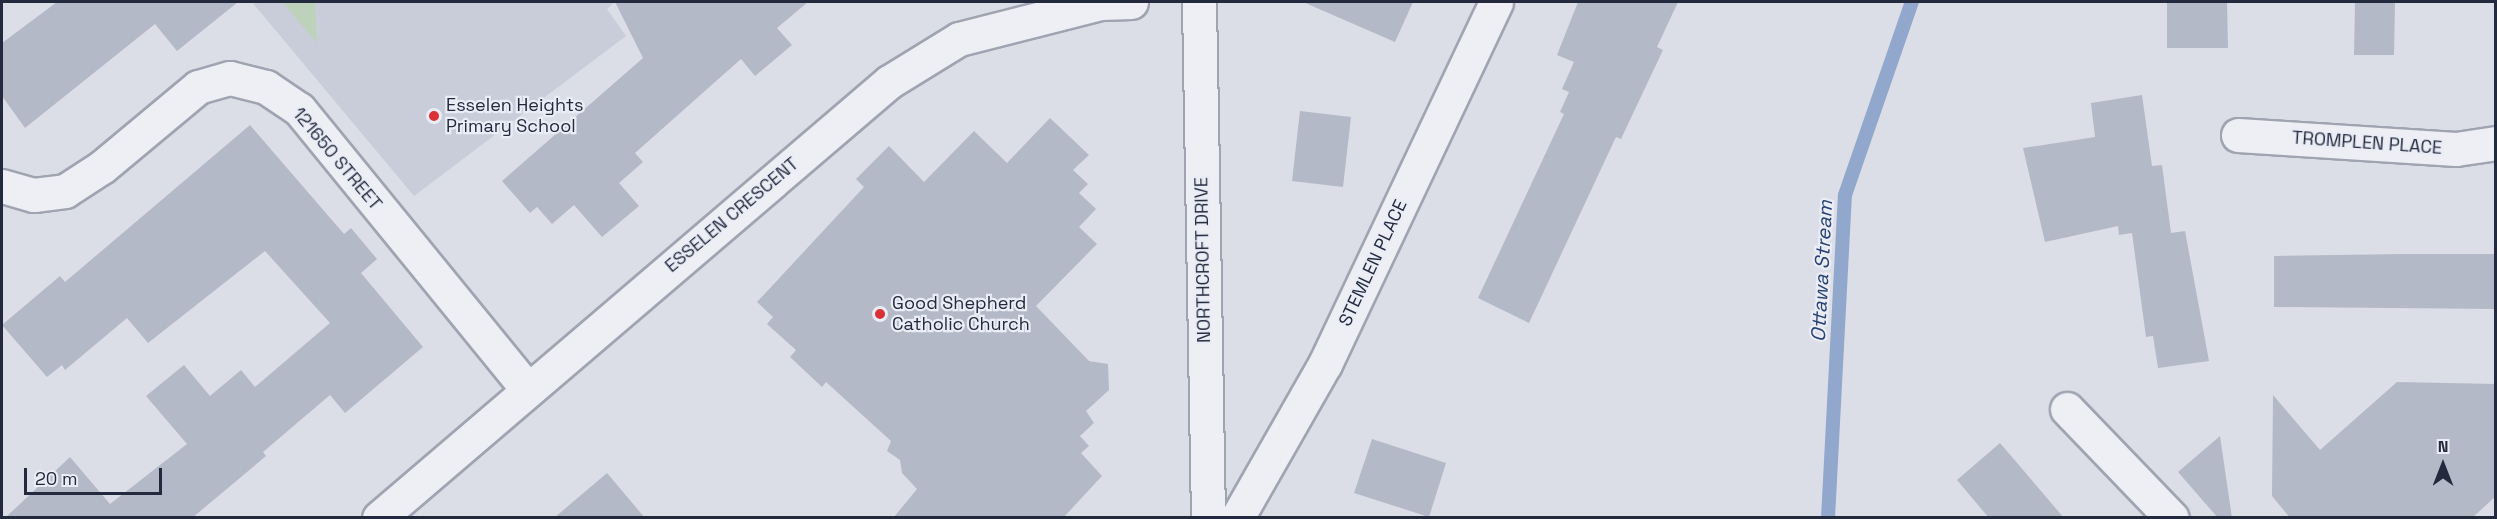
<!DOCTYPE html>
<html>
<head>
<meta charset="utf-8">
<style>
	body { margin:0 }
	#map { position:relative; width:2497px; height:519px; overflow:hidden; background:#dbdee7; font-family:"Space Grotesk",sans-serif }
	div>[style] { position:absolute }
	.built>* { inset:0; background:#c8cdd9 }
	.green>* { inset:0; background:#bed2bb }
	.stream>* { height:14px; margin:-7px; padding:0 7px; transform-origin:7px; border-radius:7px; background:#91a7cb }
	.building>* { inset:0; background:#b4b9c7 }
	.roads { filter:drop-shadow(2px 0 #a0a4b1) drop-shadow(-2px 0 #a0a4b1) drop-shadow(0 2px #a0a4b1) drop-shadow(0 -2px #a0a4b1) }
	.minor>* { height:33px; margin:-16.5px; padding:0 16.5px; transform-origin:16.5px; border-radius:16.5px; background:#eeeff5 }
	.dots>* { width:16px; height:16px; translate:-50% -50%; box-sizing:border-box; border:3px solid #eaedf5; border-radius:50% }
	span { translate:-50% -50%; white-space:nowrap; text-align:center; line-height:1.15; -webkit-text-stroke:4.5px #eaedf5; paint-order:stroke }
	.poi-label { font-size:18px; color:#232a3e }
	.left { translate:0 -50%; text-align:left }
	.street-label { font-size:18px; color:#232a3e }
	.water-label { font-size:20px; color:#2a4376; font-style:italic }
	.frame { position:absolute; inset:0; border:3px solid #232a3e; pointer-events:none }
	.north { position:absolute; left:2413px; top:435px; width:60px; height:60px; -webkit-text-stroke:4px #eaedf5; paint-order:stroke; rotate:0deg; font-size:16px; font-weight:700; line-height:24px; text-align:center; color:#232a3e }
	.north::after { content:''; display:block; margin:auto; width:21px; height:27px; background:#232a3e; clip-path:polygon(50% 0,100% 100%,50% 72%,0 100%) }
	.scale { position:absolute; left:24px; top:468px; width:138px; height:27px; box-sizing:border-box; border:3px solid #232a3e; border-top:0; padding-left:8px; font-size:18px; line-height:21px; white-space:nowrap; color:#232a3e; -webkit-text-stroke:4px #eaedf5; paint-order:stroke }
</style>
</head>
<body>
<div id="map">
	<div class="built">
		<div style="clip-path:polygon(252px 2px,615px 2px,607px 9px,626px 36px,414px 196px)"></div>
	</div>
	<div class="green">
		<div style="clip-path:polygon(282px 2px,315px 2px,317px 43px)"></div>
	</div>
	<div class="stream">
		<div style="left:1828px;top:518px;width:323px;rotate:-87deg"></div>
		<div style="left:1845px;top:195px;width:204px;rotate:-70.9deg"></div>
	</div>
	<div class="building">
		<div style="clip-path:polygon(57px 2px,238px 2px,177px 51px,155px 24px,25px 128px,2px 96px,2px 43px)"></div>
		<div style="clip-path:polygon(615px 2px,808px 2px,777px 28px,792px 45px,755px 76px,741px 59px,635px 153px,643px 162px,619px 183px,639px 206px,602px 237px,574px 205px,552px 224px,537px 207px,530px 213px,502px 181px,643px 58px)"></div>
		<div style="clip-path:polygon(1303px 2px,1413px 2px,1395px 42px)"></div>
		<div style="clip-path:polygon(1578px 2px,1678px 2px,1657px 47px,1663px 50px,1621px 139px,1616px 137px,1529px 323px,1478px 298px,1564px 114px,1560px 112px,1569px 92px,1562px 89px,1574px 62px,1557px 55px)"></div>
		<div style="clip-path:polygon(2167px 2px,2227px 2px,2228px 48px,2167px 48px)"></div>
		<div style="clip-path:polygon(2355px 2px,2395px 2px,2394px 55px,2354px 55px)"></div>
		<div style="clip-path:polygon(2142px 95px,2152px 166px,2162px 165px,2171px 233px,2185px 231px,2209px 361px,2158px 368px,2153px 336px,2146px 337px,2132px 233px,2119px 235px,2118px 226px,2045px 242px,2023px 148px,2095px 137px,2091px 103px)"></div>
		<div style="clip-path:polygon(1300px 111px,1351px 117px,1343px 187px,1292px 181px)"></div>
		<div style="clip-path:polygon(1050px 118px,1089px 155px,1073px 170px,1088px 184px,1079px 193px,1096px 209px,1079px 227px,1097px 244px,1036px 306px,1089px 361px,1108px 364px,1109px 390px,1086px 411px,1094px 423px,1080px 436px,1089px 446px,1081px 453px,1102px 476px,1063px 518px,894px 517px,917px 489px,902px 473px,900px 460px,887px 451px,891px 441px,826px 382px,822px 387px,790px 357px,796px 350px,767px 324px,773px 317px,757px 302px,864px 187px,856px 179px,889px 146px,924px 182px,974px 131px,1007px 163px)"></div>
		<div style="clip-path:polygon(250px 125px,344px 234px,351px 228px,377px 259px,361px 273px,423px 347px,345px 413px,330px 395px,263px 452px,266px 456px,192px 518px,5px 518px,70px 457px,110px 504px,187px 444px,146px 396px,184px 365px,210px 396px,241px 370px,255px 387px,330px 323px,265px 251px,148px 343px,127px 318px,65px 370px,62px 365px,47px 377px,2px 325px,60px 276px,65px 282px)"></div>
		<div style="clip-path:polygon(2402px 254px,2496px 254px,2496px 309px,2274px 307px,2274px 256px)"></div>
		<div style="clip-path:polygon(2397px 382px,2496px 384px,2496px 496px,2472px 518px,2290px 518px,2272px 496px,2273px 395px,2320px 450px)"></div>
		<div style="clip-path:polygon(2220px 436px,2232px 518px,2218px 518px,2178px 472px)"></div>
		<div style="clip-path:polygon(1372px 439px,1446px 463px,1429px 517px,1354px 493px)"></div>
		<div style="clip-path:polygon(2000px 443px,2064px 518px,1989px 518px,1957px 480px)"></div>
		<div style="clip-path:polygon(607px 473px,645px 518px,554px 518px)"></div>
	</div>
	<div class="roads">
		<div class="minor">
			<div style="left:1199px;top:2px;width:516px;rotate:89deg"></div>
			<div style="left:2238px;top:135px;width:218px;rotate:3.7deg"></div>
			<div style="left:2456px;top:149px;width:40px;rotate:-8.5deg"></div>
			<div style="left:2px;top:186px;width:33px;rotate:16deg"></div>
			<div style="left:34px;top:195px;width:31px;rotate:-7deg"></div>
			<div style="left:65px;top:191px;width:44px;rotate:-33deg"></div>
			<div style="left:102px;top:167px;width:125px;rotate:-39.8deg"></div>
			<div style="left:198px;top:87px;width:33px;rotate:-16deg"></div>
			<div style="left:230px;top:78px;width:37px;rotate:14deg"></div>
			<div style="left:266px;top:87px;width:40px;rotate:34deg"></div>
			<div style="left:299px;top:109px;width:361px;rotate:50.8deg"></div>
			<div style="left:2067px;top:409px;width:151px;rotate:46.1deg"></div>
			<div style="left:379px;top:518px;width:671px;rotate:-40.53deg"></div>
			<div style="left:889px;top:82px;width:82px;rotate:-31.6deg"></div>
			<div style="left:959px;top:39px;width:146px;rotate:-14.3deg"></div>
			<div style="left:1100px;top:3px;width:31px;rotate:-2deg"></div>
			<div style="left:1237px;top:518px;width:177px;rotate:-60.3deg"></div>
			<div style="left:1325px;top:364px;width:400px;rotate:-64.7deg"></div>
		</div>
	</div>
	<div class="dots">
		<div style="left:434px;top:116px;background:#db3136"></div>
		<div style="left:880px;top:314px;background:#db3136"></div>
	</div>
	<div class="poi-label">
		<span class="left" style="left:446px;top:116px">Esselen Heights<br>Primary School</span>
		<span class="left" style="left:892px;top:314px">Good Shepherd<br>Catholic Church</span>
	</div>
	<div class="street-label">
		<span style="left:2367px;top:143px;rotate:4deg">TROMPLEN PLACE</span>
		<span style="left:337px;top:159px;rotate:50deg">121650 STREET</span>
		<span style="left:732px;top:215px;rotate:-40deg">ESSELEN CRESCENT</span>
		<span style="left:1203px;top:260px;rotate:-91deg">NORTHCROFT DRIVE</span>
		<span style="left:1373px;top:263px;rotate:-65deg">STEMLEN PLACE</span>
	</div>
	<div class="water-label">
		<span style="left:1822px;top:271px;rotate:-87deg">Ottawa Stream</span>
	</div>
	<div class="frame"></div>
	<div class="north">N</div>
	<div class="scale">20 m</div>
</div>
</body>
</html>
